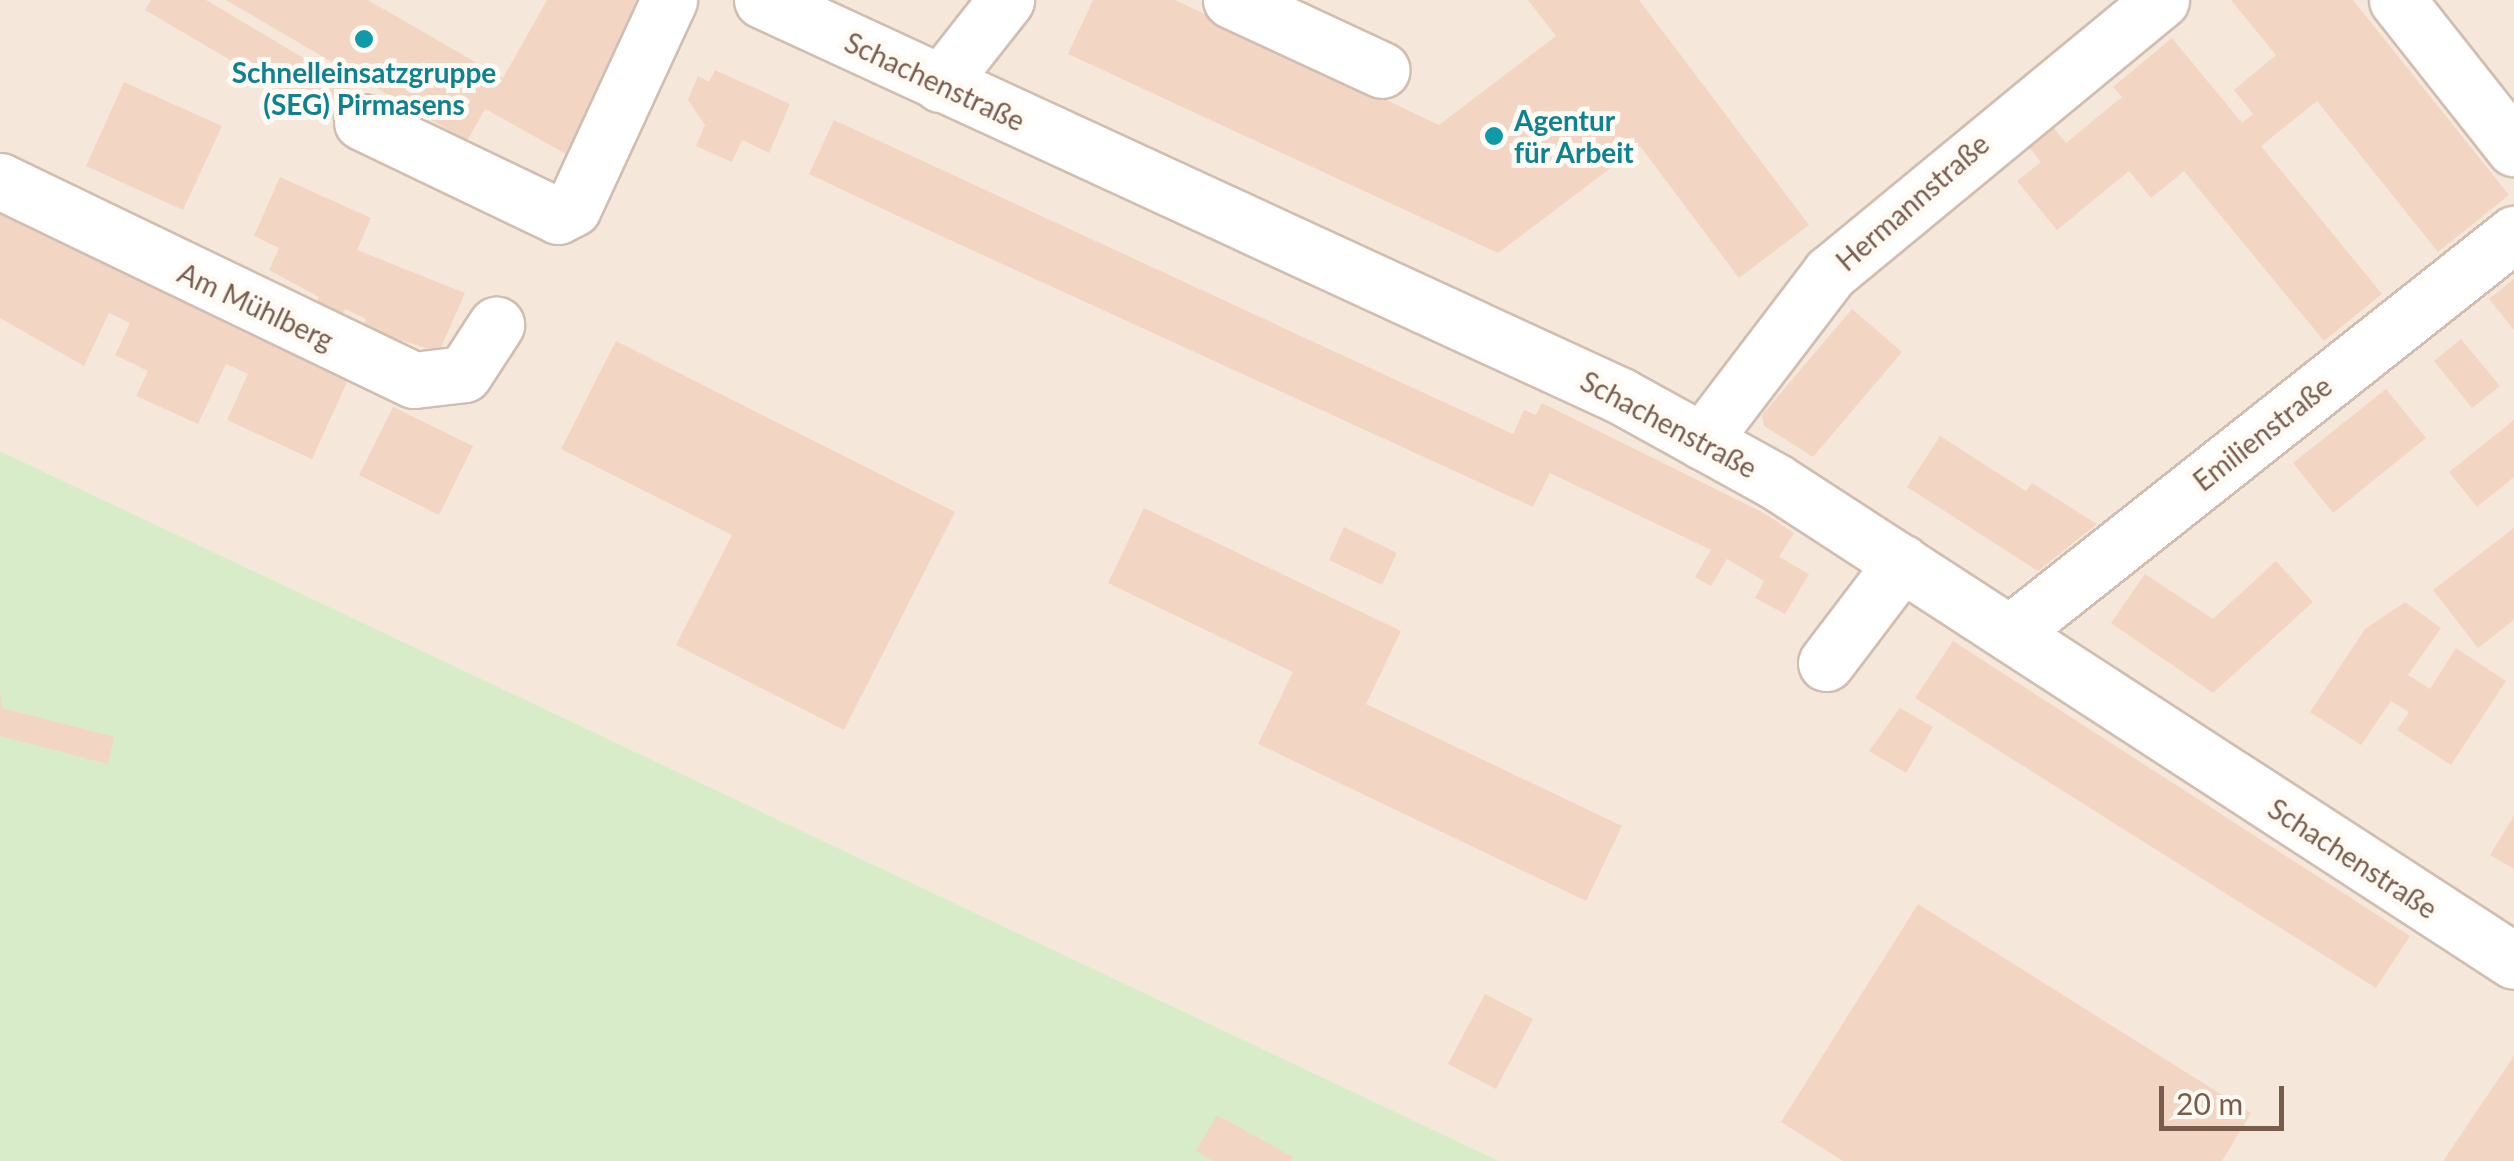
<!DOCTYPE html>
<html>
<head>
<meta charset="utf-8">
<style>
	body { margin:0 }
	#map { position:relative; width:2514px; height:1161px; overflow:hidden; background:#fdf6ec; font-family:Lato,sans-serif }
	div>[style] { position:absolute }
	.residential>* { inset:0; background:#f5e8da }
	.green>* { inset:0; background:#d8ecc9 }
	.building>* { inset:0; background:#f3d5c3 }
	.roads { filter:drop-shadow(2px 0 #d1beb0) drop-shadow(-2px 0 #d1beb0) drop-shadow(0 2px #d1beb0) drop-shadow(0 -2px #d1beb0) }
	.minor>* { height:55px; margin:-27.5px; padding:0 27.5px; transform-origin:27.5px; border-radius:27.5px; background:#fff }
	.dots>* { width:28px; height:28px; translate:-50% -50%; box-sizing:border-box; border:5px solid #fffaf3; border-radius:50% }
	span { translate:-50% -50%; white-space:nowrap; text-align:center; line-height:1.15; -webkit-text-stroke:10px #fffaf3; paint-order:stroke }
	.culture-label { font-size:28px; color:#0d838f; font-weight:700 }
	.left { translate:0 -50%; text-align:left }
	.street-label { font-size:28px; color:#7a5c4d }
	.scale { position:absolute; left:2159px; top:1086px; width:125px; height:45px; box-sizing:border-box; border:5px solid #7a5c4d; border-top:0; padding-left:12px; font-size:30px; line-height:35px; white-space:nowrap; color:#7a5c4d; -webkit-text-stroke:8px #fffaf3; paint-order:stroke }
</style>
</head>
<body>
<div id="map">
	<div class="residential">
		<div style="clip-path:polygon(0 0,2514px 0,2514px 1161px,1499px 1161px,0 451px)"></div>
	</div>
	<div class="green">
		<div style="clip-path:polygon(0 451px,1499px 1161px,0 1161px)"></div>
	</div>
	<div class="building">
		<div style="clip-path:polygon(151px 0,206px 0,352px 87px,332px 120px,145px 10px)"></div>
		<div style="clip-path:polygon(226px 0,368px 0,503px 78px,547px 0,640px 0,568px 155px,485px 109px,467px 141px)"></div>
		<div style="clip-path:polygon(1093px 0,1175px 0,1439px 125px,1556px 36px,1528px 0,1639px 0,1809px 225px,1739px 278px,1640px 146px,1498px 253px,1068px 54px)"></div>
		<div style="clip-path:polygon(2231px 0,2353px 0,2509px 195px,2438px 252px,2317px 101px,2261px 146px,2382px 294px,2324px 341px,2184px 171px,2151px 198px,2129px 171px,2057px 230px,2017px 181px,2041px 162px,2025px 142px,2049px 122px,2066px 143px,2122px 97px,2113px 87px,2172px 38px,2242px 123px,2253px 114px,2234px 90px,2276px 55px)"></div>
		<div style="clip-path:polygon(715px 70px,790px 104px,769px 153px,742px 140px,732px 162px,696px 146px,705px 125px,688px 100px,698px 76px,709px 82px)"></div>
		<div style="clip-path:polygon(124px 82px,222px 126px,183px 210px,86px 166px)"></div>
		<div style="clip-path:polygon(834px 120px,1513px 434px,1524px 410px,1536px 415px,1542px 403px,1762px 512px,1794px 533px,1779px 557px,1809px 574px,1785px 614px,1755px 598px,1764px 581px,1727px 559px,1711px 586px,1695px 577px,1711px 550px,1550px 473px,1533px 507px,902px 218px,809px 174px)"></div>
		<div style="clip-path:polygon(280px 177px,371px 218px,357px 250px,465px 293px,439px 352px,362px 328px,366px 319px,345px 309px,340px 319px,314px 307px,319px 297px,269px 270px,279px 248px,254px 236px)"></div>
		<div style="clip-path:polygon(0 212px,348px 380px,312px 459px,227px 420px,248px 374px,226px 364px,198px 424px,136px 396px,148px 371px,115px 355px,130px 323px,109px 313px,84px 366px,0 318px)"></div>
		<div style="clip-path:polygon(2514px 279px,2514px 330px,2489px 299px)"></div>
		<div style="clip-path:polygon(1852px 309px,1902px 352px,1813px 457px,1764px 426px,1762px 415px)"></div>
		<div style="clip-path:polygon(2461px 339px,2500px 386px,2472px 408px,2434px 361px)"></div>
		<div style="clip-path:polygon(616px 341px,955px 512px,844px 730px,676px 645px,732px 535px,561px 449px)"></div>
		<div style="clip-path:polygon(2386px 389px,2426px 438px,2333px 513px,2293px 463px)"></div>
		<div style="clip-path:polygon(393px 407px,473px 446px,439px 515px,359px 475px)"></div>
		<div style="clip-path:polygon(2514px 420px,2514px 477px,2477px 507px,2449px 472px)"></div>
		<div style="clip-path:polygon(1940px 436px,2026px 491px,2032px 483px,2097px 524px,2038px 571px,1907px 487px)"></div>
		<div style="clip-path:polygon(1144px 508px,1401px 631px,1366px 704px,1622px 826px,1586px 901px,1258px 744px,1293px 672px,1108px 583px)"></div>
		<div style="clip-path:polygon(1344px 527px,1397px 553px,1382px 585px,1329px 560px)"></div>
		<div style="clip-path:polygon(2514px 528px,2514px 620px,2478px 648px,2433px 590px)"></div>
		<div style="clip-path:polygon(2276px 561px,2313px 602px,2213px 693px,2111px 623px,2145px 574px,2213px 619px)"></div>
		<div style="clip-path:polygon(2405px 602px,2441px 628px,2408px 675px,2430px 689px,2456px 648px,2506px 681px,2451px 765px,2397px 730px,2409px 712px,2391px 701px,2361px 745px,2310px 712px,2365px 629px)"></div>
		<div style="clip-path:polygon(1953px 641px,2410px 936px,2376px 988px,1915px 698px)"></div>
		<div style="clip-path:polygon(0 691px,2px 708px,114px 737px,108px 764px,0 736px)"></div>
		<div style="clip-path:polygon(1900px 708px,1933px 727px,1906px 773px,1869px 751px)"></div>
		<div style="clip-path:polygon(2514px 816px,2514px 869px,2490px 855px)"></div>
		<div style="clip-path:polygon(1918px 904px,2251px 1113px,2222px 1161px,1843px 1161px,1781px 1122px)"></div>
		<div style="clip-path:polygon(1485px 994px,1533px 1019px,1496px 1089px,1448px 1064px)"></div>
		<div style="clip-path:polygon(2514px 1056px,2514px 1161px,2443px 1161px)"></div>
		<div style="clip-path:polygon(1217px 1115px,1293px 1157px,1291px 1161px,1213px 1161px,1196px 1151px)"></div>
	</div>
	<div class="roads">
		<div class="minor">
			<div style="left:762px;top:0;width:946px;rotate:24.75deg"></div>
			<div style="left:1621px;top:396px;width:176px;rotate:28.9deg"></div>
			<div style="left:1775px;top:481px;width:881px;rotate:33deg"></div>
			<div style="left:1231px;top:0;width:166px;rotate:24.9deg"></div>
			<div style="left:2397px;top:0;width:189px;rotate:51.7deg"></div>
			<div style="left:940px;top:84px;width:107px;rotate:-51.8deg"></div>
			<div style="left:362px;top:122px;width:217px;rotate:25.6deg"></div>
			<div style="left:558px;top:216px;width:17px;rotate:-28deg"></div>
			<div style="left:573px;top:208px;width:229px;rotate:-65.2deg"></div>
			<div style="left:0;top:181px;width:459px;rotate:25.7deg"></div>
			<div style="left:414px;top:380px;width:50px;rotate:-6.8deg"></div>
			<div style="left:464px;top:374px;width:59px;rotate:-56.9deg"></div>
			<div style="left:1702px;top:441px;width:211px;rotate:-52.7deg"></div>
			<div style="left:1830px;top:273px;width:429px;rotate:-39.5deg"></div>
			<div style="left:2010px;top:633px;width:643px;rotate:-38.37deg"></div>
			<div style="left:1826px;top:663px;width:126px;rotate:-52.8deg"></div>
		</div>
	</div>
	<div class="dots">
		<div style="left:364px;top:39px;background:#0f9aa8"></div>
		<div style="left:1494px;top:136px;background:#0f9aa8"></div>
	</div>
	<div class="culture-label">
		<span style="left:364px;top:88px">Schnelleinsatzgruppe<br>(SEG) Pirmasens</span>
		<span class="left" style="left:1514px;top:136px">Agentur<br>für Arbeit</span>
	</div>
	<div class="street-label">
		<span style="left:935px;top:81px;rotate:25deg">Schachenstraße</span>
		<span style="left:1912px;top:202px;rotate:-41deg">Hermannstraße</span>
		<span style="left:256px;top:306px;rotate:25deg">Am Mühlberg</span>
		<span style="left:1669px;top:424px;rotate:28deg">Schachenstraße</span>
		<span style="left:2262px;top:433px;rotate:-38deg">Emilienstraße</span>
		<span style="left:2353px;top:858px;rotate:33deg">Schachenstraße</span>
	</div>
	<div class="scale">20 m</div>
</div>
</body>
</html>
